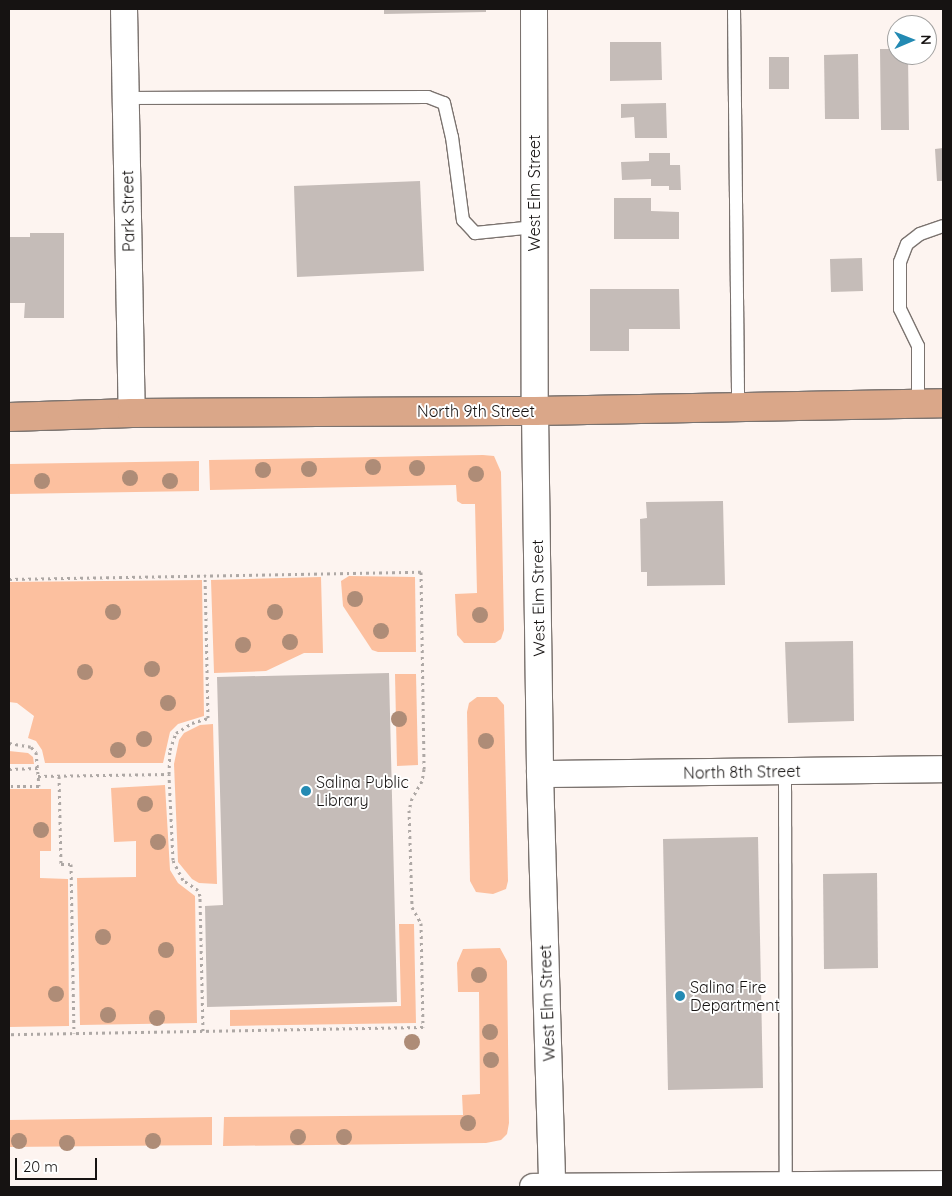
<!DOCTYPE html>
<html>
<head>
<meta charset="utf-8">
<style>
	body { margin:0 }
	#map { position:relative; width:952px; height:1196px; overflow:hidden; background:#fdf4f0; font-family:Quicksand,sans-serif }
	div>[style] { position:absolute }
	.green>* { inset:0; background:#fcc09f }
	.building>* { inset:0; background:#c5bcb8 }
	.path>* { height:3px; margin-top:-1.5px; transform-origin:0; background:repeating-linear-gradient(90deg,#aea8a5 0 2.5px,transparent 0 6.5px) }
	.roads { filter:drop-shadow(1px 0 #7b736f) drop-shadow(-1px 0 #7b736f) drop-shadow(0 1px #7b736f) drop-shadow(0 -1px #7b736f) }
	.service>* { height:12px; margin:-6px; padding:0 6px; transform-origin:6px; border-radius:6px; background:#fff }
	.minor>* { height:26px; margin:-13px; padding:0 13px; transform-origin:13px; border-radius:13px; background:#fff }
	.primary>* { height:28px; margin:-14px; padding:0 14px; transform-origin:14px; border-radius:14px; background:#daa789 }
	.trees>* { width:16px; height:16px; margin:-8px; border-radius:50%; background:#ae8c77 }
	.dots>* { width:14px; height:14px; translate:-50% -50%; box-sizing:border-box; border:2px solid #fff; border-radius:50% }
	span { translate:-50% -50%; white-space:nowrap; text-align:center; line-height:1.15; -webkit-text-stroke:4px #fff; paint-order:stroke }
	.street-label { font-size:16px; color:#161312 }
	.poi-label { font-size:16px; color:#161312 }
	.left { translate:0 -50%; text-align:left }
	.frame { position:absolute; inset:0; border:10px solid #161312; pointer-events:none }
	.north { position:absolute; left:887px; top:15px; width:50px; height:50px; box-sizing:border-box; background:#fff; border:1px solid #a2a1a0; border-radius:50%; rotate:89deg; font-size:14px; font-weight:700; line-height:20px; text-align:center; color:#161312 }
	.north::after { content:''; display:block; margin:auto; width:18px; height:22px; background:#238ab3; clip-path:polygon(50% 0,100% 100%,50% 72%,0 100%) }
	.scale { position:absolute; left:15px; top:1158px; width:82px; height:22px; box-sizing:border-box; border:2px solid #161312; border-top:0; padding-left:6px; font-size:15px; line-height:18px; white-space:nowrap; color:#161312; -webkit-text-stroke:4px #fff; paint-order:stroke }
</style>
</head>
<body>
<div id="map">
	<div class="green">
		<div style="clip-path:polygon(483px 455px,494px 456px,501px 472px,504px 630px,501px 639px,495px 643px,464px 643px,457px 635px,455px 594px,477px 593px,475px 504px,462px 504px,457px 501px,456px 485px,210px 490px,209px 460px)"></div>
		<div style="clip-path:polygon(199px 461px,199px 491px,9px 494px,9px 464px)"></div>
		<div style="clip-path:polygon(349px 576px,415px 577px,416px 652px,378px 652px,372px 650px,343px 606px,341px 581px)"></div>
		<div style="clip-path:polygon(321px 577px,323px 653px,304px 653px,266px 671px,214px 673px,211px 580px)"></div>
		<div style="clip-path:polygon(202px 580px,204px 716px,178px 724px,170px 732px,163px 763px,45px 763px,42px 750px,36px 741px,28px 738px,34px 716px,17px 703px,9px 702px,9px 582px)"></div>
		<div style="clip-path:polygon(395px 674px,416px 674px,418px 765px,397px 766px)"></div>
		<div style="clip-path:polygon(477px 697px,497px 697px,504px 705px,508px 881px,506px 889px,493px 894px,476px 892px,470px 881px,467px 712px,469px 703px)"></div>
		<div style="clip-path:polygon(213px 724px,217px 884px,199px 883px,192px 879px,178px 862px,174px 764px,179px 740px,184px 733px,200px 725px)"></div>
		<div style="clip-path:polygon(9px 751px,28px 753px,33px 757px,34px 764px,9px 764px)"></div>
		<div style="clip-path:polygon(165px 785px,170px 870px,178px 883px,195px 896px,197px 1023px,80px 1025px,77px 878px,136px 877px,136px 841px,114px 842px,111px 788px)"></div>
		<div style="clip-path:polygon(9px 789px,51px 789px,51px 851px,40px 851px,40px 878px,68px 879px,69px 1026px,9px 1027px)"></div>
		<div style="clip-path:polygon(399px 924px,414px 924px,416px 1023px,230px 1026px,230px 1010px,401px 1006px)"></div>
		<div style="clip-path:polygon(500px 948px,507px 961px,509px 1123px,507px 1134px,501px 1140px,486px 1143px,223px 1146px,224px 1117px,463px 1115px,462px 1095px,480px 1094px,479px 992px,458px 992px,457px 963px,463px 949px)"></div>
		<div style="clip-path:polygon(212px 1117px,212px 1145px,9px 1147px,9px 1120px)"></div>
	</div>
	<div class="building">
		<div style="clip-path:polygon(384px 9px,486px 9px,486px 12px,384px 14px)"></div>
		<div style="clip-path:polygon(610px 42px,661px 42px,662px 80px,610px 81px)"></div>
		<div style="clip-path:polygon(880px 49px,897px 49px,897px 55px,908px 55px,909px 130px,881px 130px)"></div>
		<div style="clip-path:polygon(858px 54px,859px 119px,825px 119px,824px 55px)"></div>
		<div style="clip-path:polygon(769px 57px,789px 57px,789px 89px,769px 89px)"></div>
		<div style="clip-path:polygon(666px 103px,667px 138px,635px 138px,634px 117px,621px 118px,621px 104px)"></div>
		<div style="clip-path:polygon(943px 148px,943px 181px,937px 181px,935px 149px)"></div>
		<div style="clip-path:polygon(649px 153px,670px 153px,670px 165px,680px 165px,681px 190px,669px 190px,669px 186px,651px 186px,651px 179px,622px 180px,621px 162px,649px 161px)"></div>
		<div style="clip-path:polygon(420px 181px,424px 271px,297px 277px,294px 186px)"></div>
		<div style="clip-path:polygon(614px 198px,651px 198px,651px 211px,679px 212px,679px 239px,614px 239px)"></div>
		<div style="clip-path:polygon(30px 233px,64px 233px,64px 318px,24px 318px,25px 303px,9px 303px,9px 237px,30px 237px)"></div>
		<div style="clip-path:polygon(862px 258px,863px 291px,831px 292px,830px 259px)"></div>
		<div style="clip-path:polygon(590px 289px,679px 289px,680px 329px,629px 329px,629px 351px,590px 351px)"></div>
		<div style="clip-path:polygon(723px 501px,725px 585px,647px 586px,647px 572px,641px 572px,640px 519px,647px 518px,646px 502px)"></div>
		<div style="clip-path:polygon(853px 641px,854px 721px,788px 723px,785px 642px)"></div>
		<div style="clip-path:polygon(389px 673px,397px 1002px,207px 1007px,205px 906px,223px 905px,217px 677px)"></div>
		<div style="clip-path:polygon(758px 837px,763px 1088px,668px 1090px,663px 839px)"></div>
		<div style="clip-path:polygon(877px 873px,878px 968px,824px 969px,823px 874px)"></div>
	</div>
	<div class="path">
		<div style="left:9px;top:579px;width:412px;rotate:-1deg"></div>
		<div style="left:421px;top:572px;width:197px;rotate:89.1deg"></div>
		<div style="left:424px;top:769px;width:12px;rotate:99deg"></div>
		<div style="left:422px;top:781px;width:20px;rotate:120deg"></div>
		<div style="left:412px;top:798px;width:12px;rotate:104deg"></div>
		<div style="left:409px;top:810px;width:97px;rotate:88.2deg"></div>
		<div style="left:412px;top:907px;width:18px;rotate:61deg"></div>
		<div style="left:421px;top:923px;width:104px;rotate:88.9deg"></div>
		<div style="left:423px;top:1027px;width:414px;rotate:179deg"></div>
		<div style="left:9px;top:743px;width:22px;rotate:10deg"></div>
		<div style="left:31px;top:747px;width:7px;rotate:45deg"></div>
		<div style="left:36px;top:752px;width:34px;rotate:85deg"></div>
		<div style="left:39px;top:786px;width:30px;rotate:180deg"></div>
		<div style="left:9px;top:769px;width:29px;rotate:-2deg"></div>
		<div style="left:38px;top:776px;width:131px;rotate:-0.9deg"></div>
		<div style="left:59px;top:776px;width:88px;rotate:88.7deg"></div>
		<div style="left:61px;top:864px;width:10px"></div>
		<div style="left:71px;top:864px;width:169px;rotate:89deg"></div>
		<div style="left:203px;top:1031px;width:135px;rotate:-91.3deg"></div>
		<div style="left:200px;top:896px;width:6px;rotate:-108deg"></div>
		<div style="left:198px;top:890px;width:18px;rotate:-146deg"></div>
		<div style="left:183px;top:880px;width:22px;rotate:-117deg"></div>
		<div style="left:173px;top:860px;width:86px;rotate:-92.7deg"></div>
		<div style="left:169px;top:774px;width:24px;rotate:-88deg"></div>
		<div style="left:170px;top:750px;width:18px;rotate:-71deg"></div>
		<div style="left:176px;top:733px;width:19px;rotate:-32deg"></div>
		<div style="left:192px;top:723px;width:17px;rotate:-17deg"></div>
		<div style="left:208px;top:718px;width:143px;rotate:-91.2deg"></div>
	</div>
	<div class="roads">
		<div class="service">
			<div style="left:734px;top:9px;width:398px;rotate:89.4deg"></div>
			<div style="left:126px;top:98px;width:302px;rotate:-0.2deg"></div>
			<div style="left:428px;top:97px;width:17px;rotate:21deg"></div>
			<div style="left:444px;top:103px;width:35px;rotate:77deg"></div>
			<div style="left:452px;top:137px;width:84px;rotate:82.5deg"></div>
			<div style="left:463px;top:220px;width:18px;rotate:47deg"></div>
			<div style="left:475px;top:233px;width:60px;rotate:-5.7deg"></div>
			<div style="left:918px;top:403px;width:57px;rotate:-90deg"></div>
			<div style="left:918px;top:346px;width:41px;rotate:-115.9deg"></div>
			<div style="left:900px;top:309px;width:47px;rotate:-90deg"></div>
			<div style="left:900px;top:262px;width:19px;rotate:-69deg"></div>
			<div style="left:907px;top:244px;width:16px;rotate:-38deg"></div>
			<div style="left:920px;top:234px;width:24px;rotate:-19deg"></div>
			<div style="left:785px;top:771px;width:414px;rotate:89.9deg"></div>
		</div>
		<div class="minor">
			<div style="left:124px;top:9px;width:404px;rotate:88.9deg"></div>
			<div style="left:534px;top:9px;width:402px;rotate:89.9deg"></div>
			<div style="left:535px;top:411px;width:363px;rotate:89.2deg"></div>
			<div style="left:540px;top:774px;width:413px;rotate:88.3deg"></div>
			<div style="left:540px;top:774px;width:403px;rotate:-0.7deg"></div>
			<div style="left:533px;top:1187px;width:410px;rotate:-0.4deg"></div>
		</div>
		<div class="primary">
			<div style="left:9px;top:417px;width:123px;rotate:-1.9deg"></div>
			<div style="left:132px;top:413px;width:403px;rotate:-0.3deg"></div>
			<div style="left:535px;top:411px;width:408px;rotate:-1.1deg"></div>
		</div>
	</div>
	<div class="trees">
		<div style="left:373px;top:467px"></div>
		<div style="left:417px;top:468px"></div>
		<div style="left:309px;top:469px"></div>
		<div style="left:263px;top:470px"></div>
		<div style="left:476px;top:474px"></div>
		<div style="left:130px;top:478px"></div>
		<div style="left:42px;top:481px"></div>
		<div style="left:170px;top:481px"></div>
		<div style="left:355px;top:599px"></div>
		<div style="left:113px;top:612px"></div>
		<div style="left:275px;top:612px"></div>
		<div style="left:480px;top:615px"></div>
		<div style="left:381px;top:631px"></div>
		<div style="left:290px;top:642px"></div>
		<div style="left:243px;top:645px"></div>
		<div style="left:152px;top:669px"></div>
		<div style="left:85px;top:672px"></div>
		<div style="left:168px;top:703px"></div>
		<div style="left:399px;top:719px"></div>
		<div style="left:144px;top:739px"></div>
		<div style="left:486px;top:741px"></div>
		<div style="left:118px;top:750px"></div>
		<div style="left:145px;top:804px"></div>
		<div style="left:41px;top:830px"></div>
		<div style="left:158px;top:842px"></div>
		<div style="left:103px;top:937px"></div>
		<div style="left:166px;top:950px"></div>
		<div style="left:479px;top:975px"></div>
		<div style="left:56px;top:994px"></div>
		<div style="left:108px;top:1015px"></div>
		<div style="left:157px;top:1018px"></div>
		<div style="left:490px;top:1032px"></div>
		<div style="left:412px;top:1042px"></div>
		<div style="left:491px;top:1060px"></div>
		<div style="left:468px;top:1123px"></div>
		<div style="left:298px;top:1137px"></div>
		<div style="left:344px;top:1137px"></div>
		<div style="left:19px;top:1141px"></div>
		<div style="left:153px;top:1141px"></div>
		<div style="left:67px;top:1143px"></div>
	</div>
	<div class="dots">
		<div style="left:306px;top:791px;background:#238ab3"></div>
		<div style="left:680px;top:996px;background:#238ab3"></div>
	</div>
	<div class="street-label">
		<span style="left:534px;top:193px;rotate:-90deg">West Elm Street</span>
		<span style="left:128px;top:211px;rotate:-91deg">Park Street</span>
		<span style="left:476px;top:411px">North 9th Street</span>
		<span style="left:538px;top:598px;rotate:-91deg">West Elm Street</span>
		<span style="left:742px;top:772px;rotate:-1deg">North 8th Street</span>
		<span style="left:547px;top:1003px;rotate:-92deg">West Elm Street</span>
	</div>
	<div class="poi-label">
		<span class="left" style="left:316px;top:791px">Salina Public<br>Library</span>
		<span class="left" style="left:690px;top:996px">Salina Fire<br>Department</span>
	</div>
	<div class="frame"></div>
	<div class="north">N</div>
	<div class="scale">20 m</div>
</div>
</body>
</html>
